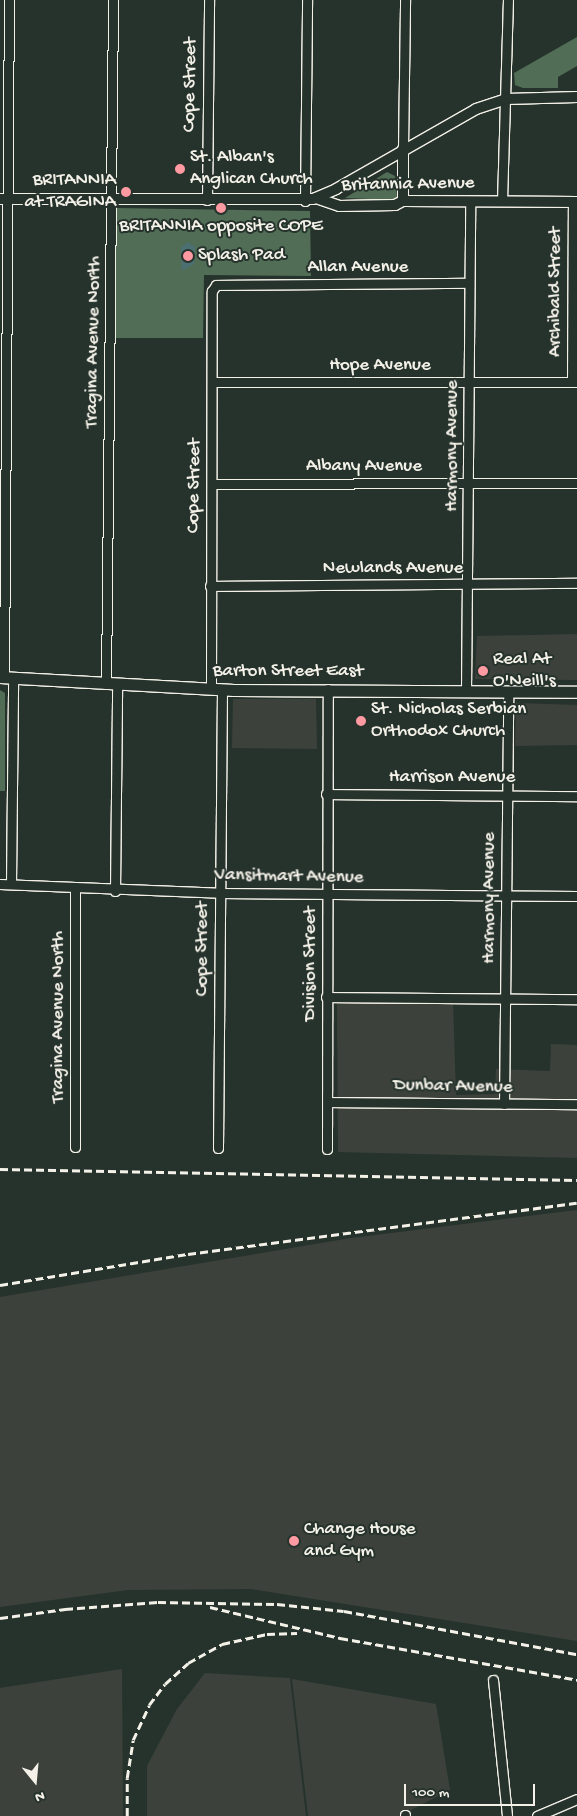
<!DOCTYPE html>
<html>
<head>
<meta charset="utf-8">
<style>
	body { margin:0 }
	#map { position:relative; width:577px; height:1816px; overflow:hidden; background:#26332d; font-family:"Gochi Hand",sans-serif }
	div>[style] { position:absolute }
	.built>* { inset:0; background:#3c423b }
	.green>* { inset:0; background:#516d55 }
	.water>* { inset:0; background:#4c6f72 }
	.roads { filter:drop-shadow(1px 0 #f4f1e8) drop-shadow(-1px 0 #f4f1e8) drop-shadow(0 1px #f4f1e8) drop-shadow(0 -1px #f4f1e8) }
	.minor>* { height:9px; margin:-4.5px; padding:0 4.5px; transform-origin:4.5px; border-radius:4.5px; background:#26332d }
	.tertiary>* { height:10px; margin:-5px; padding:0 5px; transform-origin:5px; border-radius:5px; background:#26332d }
	.secondary>* { height:11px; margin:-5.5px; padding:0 5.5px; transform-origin:5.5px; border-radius:5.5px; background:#26332d }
	.rail>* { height:2.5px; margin-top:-1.25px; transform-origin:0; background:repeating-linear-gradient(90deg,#f4f1e8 0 8px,transparent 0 12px) }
	.dots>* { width:14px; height:14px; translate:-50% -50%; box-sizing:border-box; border:2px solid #26332d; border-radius:50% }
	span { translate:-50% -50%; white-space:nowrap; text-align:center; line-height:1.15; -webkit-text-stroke:4px #26332d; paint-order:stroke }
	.street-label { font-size:19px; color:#f4f1e8 }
	.poi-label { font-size:19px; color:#f4f1e8 }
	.left { translate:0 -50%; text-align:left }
	.right { translate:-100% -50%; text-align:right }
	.north { position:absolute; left:10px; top:1756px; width:50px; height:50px; -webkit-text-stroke:4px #26332d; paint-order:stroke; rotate:163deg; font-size:14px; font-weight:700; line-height:20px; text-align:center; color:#f4f1e8 }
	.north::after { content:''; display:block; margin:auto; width:18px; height:22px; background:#f4f1e8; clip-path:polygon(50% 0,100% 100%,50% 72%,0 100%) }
	.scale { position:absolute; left:404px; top:1784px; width:131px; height:22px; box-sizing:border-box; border:2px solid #f4f1e8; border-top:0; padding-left:6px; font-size:15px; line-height:18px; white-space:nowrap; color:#f4f1e8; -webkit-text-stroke:4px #26332d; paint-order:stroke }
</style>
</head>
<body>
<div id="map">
	<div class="built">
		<div style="clip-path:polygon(577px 634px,577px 680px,475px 679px,477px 636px)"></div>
		<div style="clip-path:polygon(233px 699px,316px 699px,317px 749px,232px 748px)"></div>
		<div style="clip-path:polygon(516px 703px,577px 705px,577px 745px,515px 746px)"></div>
		<div style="clip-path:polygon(453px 1001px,456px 1095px,495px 1094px,496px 1069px,550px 1071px,551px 1044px,577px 1045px,577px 1158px,338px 1152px,337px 1002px)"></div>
		<div style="clip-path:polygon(577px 1210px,577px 1641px,251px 1589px,128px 1590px,0 1607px,0 1297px,351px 1238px)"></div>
		<div style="clip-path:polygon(122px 1669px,123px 1816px,0 1816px,0 1688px)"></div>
		<div style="clip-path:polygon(205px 1673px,290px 1678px,306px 1816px,147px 1816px,147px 1766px,177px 1709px)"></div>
		<div style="clip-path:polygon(292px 1679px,436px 1704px,450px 1790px,409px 1811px,409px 1816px,308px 1816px)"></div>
	</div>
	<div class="green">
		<div style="clip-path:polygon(577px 37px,577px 66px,558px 77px,558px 88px,523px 88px,515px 85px,514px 73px)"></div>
		<div style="clip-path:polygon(387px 172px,395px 176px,397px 197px,394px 200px,345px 198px)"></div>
		<div style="clip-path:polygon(116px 208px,310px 211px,311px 276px,204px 275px,203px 338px,116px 338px)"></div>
		<div style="clip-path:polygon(0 690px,5px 693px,5px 791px,0 791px)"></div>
	</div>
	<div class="water">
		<div style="clip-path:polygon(188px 242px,195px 247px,194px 264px,182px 271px,181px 247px)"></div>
	</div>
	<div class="roads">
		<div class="minor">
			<div style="left:403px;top:149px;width:149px;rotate:-89.2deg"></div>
			<div style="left:207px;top:200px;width:200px;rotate:-89.4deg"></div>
			<div style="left:305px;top:201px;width:201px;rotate:-89.4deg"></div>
			<div style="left:502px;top:201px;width:201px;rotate:-88.3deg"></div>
			<div style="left:212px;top:382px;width:365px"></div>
			<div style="left:572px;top:382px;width:180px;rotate:-89.7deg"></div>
			<div style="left:212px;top:484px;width:365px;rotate:-0.2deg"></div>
			<div style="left:210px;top:586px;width:367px;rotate:-0.5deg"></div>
			<div style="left:4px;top:677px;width:677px;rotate:-89.58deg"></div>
			<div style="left:106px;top:684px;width:684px;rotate:-89.41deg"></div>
			<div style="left:211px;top:689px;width:398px;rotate:-89.9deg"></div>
			<div style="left:212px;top:291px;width:7px;rotate:-56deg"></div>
			<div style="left:216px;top:285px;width:253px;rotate:-0.5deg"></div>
			<div style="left:466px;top:692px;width:491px;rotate:-89.5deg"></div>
			<div style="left:326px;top:794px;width:251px;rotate:0.5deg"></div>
			<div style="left:0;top:884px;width:220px;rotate:2.3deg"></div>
			<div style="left:220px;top:893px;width:357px;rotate:0.5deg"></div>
			<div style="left:11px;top:884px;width:206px;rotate:-89.4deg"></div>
			<div style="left:75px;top:887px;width:260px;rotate:90deg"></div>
			<div style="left:115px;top:891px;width:206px;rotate:-89.4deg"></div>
			<div style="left:326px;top:997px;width:251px;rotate:0.5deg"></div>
			<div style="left:328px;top:1102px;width:249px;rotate:0.5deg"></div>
			<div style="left:504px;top:1104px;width:412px;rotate:-89.4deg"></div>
			<div style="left:218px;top:1148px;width:459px;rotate:-89.5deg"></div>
			<div style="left:327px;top:1149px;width:460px;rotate:-89.9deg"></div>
			<div style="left:493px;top:1680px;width:137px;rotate:84.1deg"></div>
			<div style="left:405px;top:1815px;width:1px;rotate:90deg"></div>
			<div style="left:537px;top:1816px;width:43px;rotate:-23deg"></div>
		</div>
		<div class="tertiary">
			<div style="left:316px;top:198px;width:24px;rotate:19deg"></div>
			<div style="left:339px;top:206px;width:56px;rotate:-1deg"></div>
			<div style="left:395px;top:205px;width:9px;rotate:-27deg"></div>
			<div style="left:403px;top:201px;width:174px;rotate:0.3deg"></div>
			<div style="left:0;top:199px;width:313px"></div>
			<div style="left:313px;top:199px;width:25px;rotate:-23deg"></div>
			<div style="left:336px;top:189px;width:161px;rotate:-29.7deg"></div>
			<div style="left:476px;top:109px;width:32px;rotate:-18deg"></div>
			<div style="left:506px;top:99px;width:71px;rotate:-1.6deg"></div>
			<div style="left:403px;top:201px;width:52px;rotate:-90deg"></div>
		</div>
		<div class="secondary">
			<div style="left:0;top:677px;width:234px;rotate:3.2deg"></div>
			<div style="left:234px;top:690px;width:343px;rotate:0.3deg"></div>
		</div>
	</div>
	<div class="rail">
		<div style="left:0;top:1169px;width:577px;rotate:1.09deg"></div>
		<div style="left:0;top:1285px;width:191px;rotate:-9.4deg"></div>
		<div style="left:188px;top:1254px;width:392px;rotate:-7.5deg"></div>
		<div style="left:210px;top:1607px;width:134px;rotate:13.4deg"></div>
		<div style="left:340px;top:1638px;width:241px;rotate:10deg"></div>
		<div style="left:0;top:1618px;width:66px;rotate:-7.9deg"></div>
		<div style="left:65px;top:1609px;width:93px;rotate:-4.3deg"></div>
		<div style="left:158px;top:1602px;width:119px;rotate:1deg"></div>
		<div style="left:277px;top:1604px;width:67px;rotate:6deg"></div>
		<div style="left:344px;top:1611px;width:237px;rotate:10.5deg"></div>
		<div style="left:127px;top:1816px;width:38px;rotate:-90deg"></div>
		<div style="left:127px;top:1778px;width:38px;rotate:-81deg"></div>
		<div style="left:133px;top:1740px;width:38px;rotate:-65deg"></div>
		<div style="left:149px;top:1705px;width:26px;rotate:-53deg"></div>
		<div style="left:165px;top:1684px;width:31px;rotate:-42deg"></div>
		<div style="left:188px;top:1663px;width:39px;rotate:-29deg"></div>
		<div style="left:222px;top:1644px;width:46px;rotate:-12.5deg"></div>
		<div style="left:267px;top:1634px;width:30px;rotate:-2deg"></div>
	</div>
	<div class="dots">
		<div style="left:180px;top:169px;background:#ff9aa2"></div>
		<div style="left:126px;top:192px;background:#ff9aa2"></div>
		<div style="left:221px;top:208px;background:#ff9aa2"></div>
		<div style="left:188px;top:256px;background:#ff9aa2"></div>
		<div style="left:483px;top:671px;background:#ff9aa2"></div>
		<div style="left:361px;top:721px;background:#ff9aa2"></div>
		<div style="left:294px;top:1541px;background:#ff9aa2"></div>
	</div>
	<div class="street-label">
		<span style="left:191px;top:85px;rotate:-89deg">Cope Street</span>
		<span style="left:408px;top:185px;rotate:-1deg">Britannia Avenue</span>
		<span style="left:358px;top:268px">Allan Avenue</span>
		<span style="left:556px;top:292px;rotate:-90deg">Archibald Street</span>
		<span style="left:94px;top:342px;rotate:-89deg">Tragina Avenue North</span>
		<span style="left:380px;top:366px">Hope Avenue</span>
		<span style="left:453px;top:446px;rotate:-90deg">Harmony Avenue</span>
		<span style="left:364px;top:467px">Albany Avenue</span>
		<span style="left:195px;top:486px;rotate:-89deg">Cope Street</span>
		<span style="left:393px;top:569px">Newlands Avenue</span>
		<span style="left:288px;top:672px">Barton Street East</span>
		<span style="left:452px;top:778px">Harrison Avenue</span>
		<span style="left:289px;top:877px;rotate:1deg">Vansitmart Avenue</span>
		<span style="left:490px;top:898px;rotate:-90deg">Harmony Avenue</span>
		<span style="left:203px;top:949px;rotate:-90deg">Cope Street</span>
		<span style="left:311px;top:964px;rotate:-90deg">Division Street</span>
		<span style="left:59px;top:1017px;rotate:-90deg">Tragina Avenue North</span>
		<span style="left:453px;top:1087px;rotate:1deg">Dunbar Avenue</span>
	</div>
	<div class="poi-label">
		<span class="left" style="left:190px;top:169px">St. Alban's<br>Anglican Church</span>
		<span class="right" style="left:116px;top:192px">BRITANNIA<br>at TRAGINA</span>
		<span style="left:221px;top:227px">BRITANNIA opposite COPE</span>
		<span class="left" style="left:198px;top:256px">Splash Pad</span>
		<span class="left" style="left:493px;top:671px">Real At<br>O'Neill's</span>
		<span class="left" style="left:371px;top:721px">St. Nicholas Serbian<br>Orthodox Church</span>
		<span class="left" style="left:304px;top:1541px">Change House<br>and Gym</span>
	</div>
	<div class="north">N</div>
	<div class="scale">100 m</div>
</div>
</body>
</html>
